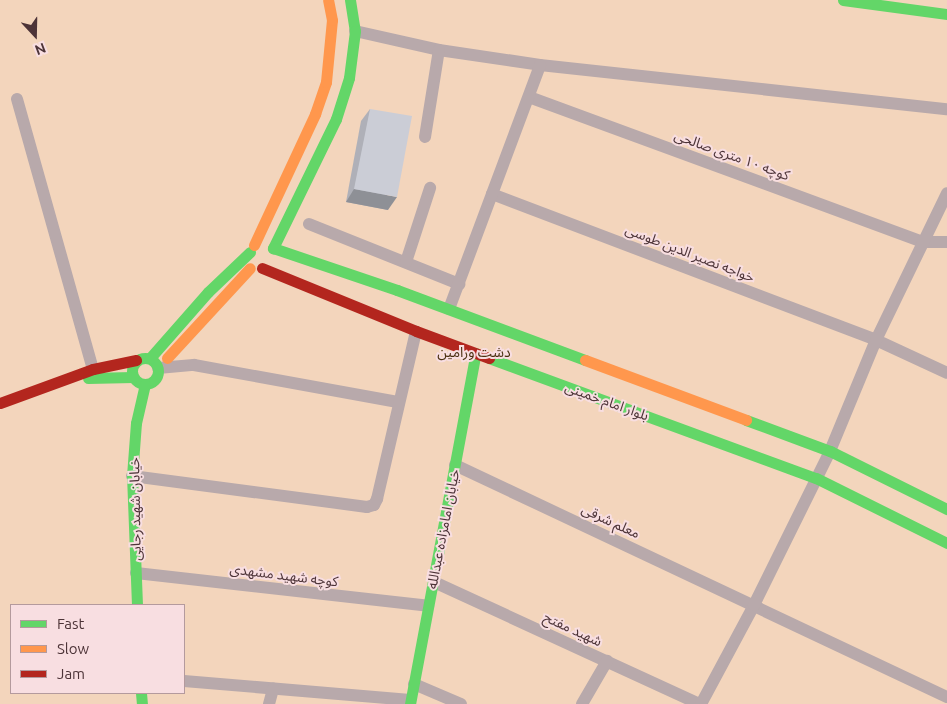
<!DOCTYPE html>
<html>
<head>
<meta charset="utf-8">
<style>
	body { margin:0 }
	#map { position:relative; width:947px; height:704px; overflow:hidden; background:#f2e4e6; font-family:Ubuntu,"Noto Sans Arabic",sans-serif }
	div>[style] { position:absolute }
	.green>* { inset:0; background:#f3d5bc }
	.street>* { height:12px; margin:-6px; padding:0 6px; transform-origin:6px; border-radius:6px; background:#b8a9ab }
	.fast>* { height:11px; margin:-5.5px; padding:0 5.5px; transform-origin:5.5px; border-radius:5.5px; background:#63d668 }
	.fast>.ring { margin:-5.5px; padding:0; box-sizing:content-box; background:none; border:11px solid #63d668; border-radius:50% }
	.slow>* { height:11px; margin:-5.5px; padding:0 5.5px; transform-origin:5.5px; border-radius:5.5px; background:#ff974d }
	.jam>* { height:11px; margin:-5.5px; padding:0 5.5px; transform-origin:5.5px; border-radius:5.5px; background:#b3261e }
	.wall>* { inset:0; background:#afb0b8 }
	.shaded-wall>* { inset:0; background:#8e9096 }
	.building>* { inset:0; background:#cbcdd6 }
	span { translate:-50% -50%; white-space:nowrap; text-align:center; line-height:1.15; -webkit-text-stroke:4px #f8dee1; paint-order:stroke }
	.street-label { font-size:14px; color:#4d3438 }
	.park-label { font-size:14px; color:#4a3011 }
	.legend { position:absolute; left:10px; top:604px; width:175px; height:90px; box-sizing:border-box; background:#f8dee1; border:1px solid #b49a9d; margin:0; padding:6px 9px; list-style:none; font-size:15px; color:#4d3438 }
	.legend li { display:flex; align-items:center; gap:10px; height:25px }
	.legend b { width:25px; border:1px solid #b49a9d }
	.north { position:absolute; left:10px; top:10px; width:50px; height:50px; -webkit-text-stroke:4px #f8dee1; paint-order:stroke; rotate:159deg; font-size:14px; font-weight:700; line-height:20px; text-align:center; color:#4d3438 }
	.north::after { content:''; display:block; margin:auto; width:18px; height:22px; background:#4d3438; clip-path:polygon(50% 0,100% 100%,50% 72%,0 100%) }
</style>
</head>
<body>
<div id="map">
	<div class="green">
		<div style="clip-path:polygon(evenodd,0 0,947px 0,947px 704px,0 704px,0 0,11px 605px,184px 605px,184px 693px,11px 693px,11px 605px)"></div>
	</div>
	<div class="street">
		<div style="left:355px;top:31px;width:86px;rotate:12.7deg"></div>
		<div style="left:439px;top:50px;width:102px;rotate:8.4deg"></div>
		<div style="left:540px;top:65px;width:409px;rotate:6.2deg"></div>
		<div style="left:529px;top:97px;width:420px;rotate:20.2deg"></div>
		<div style="left:923px;top:242px;width:24px"></div>
		<div style="left:17px;top:99px;width:280px;rotate:74.3deg"></div>
		<div style="left:425px;top:137px;width:88px;rotate:-80.9deg"></div>
		<div style="left:492px;top:194px;width:411px;rotate:20.8deg"></div>
		<div style="left:876px;top:340px;width:78px;rotate:24.9deg"></div>
		<div style="left:309px;top:224px;width:162px;rotate:21.8deg"></div>
		<div style="left:406px;top:262px;width:78px;rotate:-72deg"></div>
		<div style="left:449px;top:309px;width:260px;rotate:-69.5deg"></div>
		<div style="left:158px;top:368px;width:36px;rotate:-5deg"></div>
		<div style="left:194px;top:365px;width:207px;rotate:10.3deg"></div>
		<div style="left:455px;top:465px;width:544px;rotate:25.25deg"></div>
		<div style="left:132px;top:476px;width:237px;rotate:7.5deg"></div>
		<div style="left:367px;top:507px;width:7px;rotate:-16deg"></div>
		<div style="left:374px;top:505px;width:7px;rotate:-63deg"></div>
		<div style="left:377px;top:499px;width:172px;rotate:-76.9deg"></div>
		<div style="left:136px;top:573px;width:294px;rotate:6.4deg"></div>
		<div style="left:434px;top:582px;width:292px;rotate:24.7deg"></div>
		<div style="left:184px;top:681px;width:227px;rotate:4.8deg"></div>
		<div style="left:414px;top:684px;width:51px;rotate:23.1deg"></div>
		<div style="left:269px;top:704px;width:16px;rotate:-75deg"></div>
		<div style="left:582px;top:704px;width:50px;rotate:-59.8deg"></div>
		<div style="left:701px;top:704px;width:112px;rotate:-61.8deg"></div>
		<div style="left:754px;top:605px;width:172px;rotate:-63.7deg"></div>
		<div style="left:830px;top:451px;width:120px;rotate:-67.5deg"></div>
		<div style="left:876px;top:340px;width:163px;rotate:-64.2deg"></div>
	</div>
	<div class="fast">
		<div style="left:350px;top:0;width:31px;rotate:81deg"></div>
		<div style="left:355px;top:31px;width:47px;rotate:97.3deg"></div>
		<div style="left:349px;top:78px;width:43px;rotate:107.6deg"></div>
		<div style="left:336px;top:119px;width:144px;rotate:116deg"></div>
		<div style="left:273px;top:248px;width:131px;rotate:18.7deg"></div>
		<div style="left:397px;top:290px;width:201px;rotate:20.4deg"></div>
		<div style="left:843px;top:0;width:105px;rotate:7.7deg"></div>
		<div class="ring" style="left:132px;top:358px;width:15px;height:15px"></div>
		<div style="left:150px;top:358px;width:88px;rotate:-48.7deg"></div>
		<div style="left:208px;top:292px;width:58px;rotate:-43.6deg"></div>
		<div style="left:489px;top:358px;width:348px;rotate:20.2deg"></div>
		<div style="left:816px;top:478px;width:146px;rotate:26.4deg"></div>
		<div style="left:88px;top:378px;width:45px;rotate:-1.3deg"></div>
		<div style="left:746px;top:420px;width:90px;rotate:20.3deg"></div>
		<div style="left:830px;top:451px;width:131px;rotate:26.4deg"></div>
		<div style="left:137px;top:605px;width:129px;rotate:-92.2deg"></div>
		<div style="left:132px;top:476px;width:53px;rotate:-85.7deg"></div>
		<div style="left:136px;top:423px;width:40px;rotate:-77deg"></div>
		<div style="left:141px;top:693px;width:11px;rotate:85deg"></div>
		<div style="left:410px;top:704px;width:357px;rotate:-79.4deg"></div>
	</div>
	<div class="slow">
		<div style="left:254px;top:245px;width:145px;rotate:-65deg"></div>
		<div style="left:315px;top:114px;width:34px;rotate:-71deg"></div>
		<div style="left:326px;top:82px;width:62px;rotate:-84.5deg"></div>
		<div style="left:332px;top:20px;width:20px;rotate:-101deg"></div>
		<div style="left:167px;top:358px;width:122px;rotate:-47.3deg"></div>
		<div style="left:585px;top:360px;width:172px;rotate:20.4deg"></div>
	</div>
	<div class="jam">
		<div style="left:262px;top:268px;width:166px;rotate:22.2deg"></div>
		<div style="left:416px;top:331px;width:78px;rotate:20.3deg"></div>
		<div style="left:0;top:403px;width:99px;rotate:-20.1deg"></div>
		<div style="left:93px;top:369px;width:44px;rotate:-11.8deg"></div>
	</div>
	<div class="wall">
		<div style="clip-path:polygon(370px 109px,388px 210px,346px 202px,361px 121px)"></div>
	</div>
	<div class="shaded-wall">
		<div style="clip-path:polygon(354px 189px,397px 197px,388px 210px,346px 202px)"></div>
	</div>
	<div class="building">
		<div style="clip-path:polygon(370px 109px,412px 116px,397px 197px,354px 189px)"></div>
	</div>
	<div class="street-label">
		<span style="left:732px;top:155px;rotate:20deg">کوچه ۱۰ متری صالحی</span>
		<span style="left:690px;top:253px;rotate:21deg">خواجه نصیر الدین طوسی</span>
		<span style="left:607px;top:401px;rotate:20deg">بلوار امام خمینی</span>
		<span style="left:135px;top:509px;rotate:-91deg">خیابان شهید رجایی</span>
		<span style="left:611px;top:521px;rotate:25deg">معلم شرقی</span>
		<span style="left:443px;top:529px;rotate:-79deg">خیابان امامزاده عبدالله</span>
		<span style="left:284px;top:575px;rotate:7deg">کوچه شهید مشهدی</span>
		<span style="left:573px;top:629px;rotate:25deg">شهید مفتح</span>
	</div>
	<div class="park-label">
		<span style="left:474px;top:352px">دشت ورامین</span>
	</div>
	<ul class="legend">
	<li><b style="height:6px;background:#63d668"></b>Fast</li>
	<li><b style="height:6px;background:#ff974d"></b>Slow</li>
	<li><b style="height:6px;background:#b3261e"></b>Jam</li>
	</ul>
	<div class="north">N</div>
</div>
</body>
</html>
